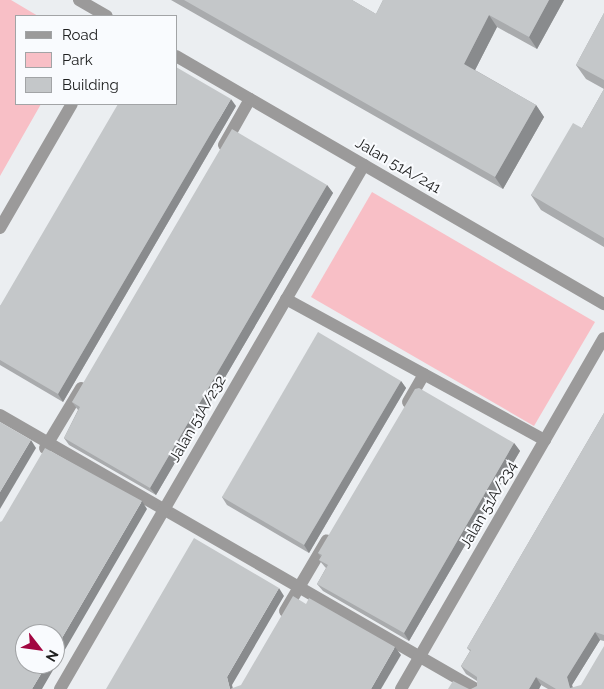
<!DOCTYPE html>
<html>
<head>
<meta charset="utf-8">
<style>
	body { margin:0 }
	#map { position:relative; width:604px; height:689px; overflow:hidden; background:#ebeef1; font-family:Raleway,sans-serif }
	div>[style] { position:absolute }
	.green>* { inset:0; background:#f8bfc6 }
	.service>* { height:12px; margin:-6px; padding:0 6px; transform-origin:6px; border-radius:6px; background:#9b9a9a }
	.minor>* { height:12px; margin:-6px; padding:0 6px; transform-origin:6px; border-radius:6px; background:#9b9a9a }
	.wall>* { inset:0; background:#a9abad }
	.shaded-wall>* { inset:0; background:#898b8d }
	.building>* { inset:0; background:#c4c7c9 }
	span { translate:-50% -50%; white-space:nowrap; text-align:center; line-height:1.15; -webkit-text-stroke:4px #f9fbfe; paint-order:stroke }
	.street-label { font-size:15px; color:#202121 }
	.legend { position:absolute; left:15px; top:15px; width:162px; height:90px; box-sizing:border-box; background:#f9fbfe; border:1px solid #a2a4a6; margin:0; padding:6px 9px; list-style:none; font-size:15px; color:#202121 }
	.legend li { display:flex; align-items:center; gap:10px; height:25px }
	.legend b { width:25px; border:1px solid #a2a4a6 }
	.north { position:absolute; left:15px; top:624px; width:50px; height:50px; box-sizing:border-box; background:#f9fbfe; border:1px solid #a2a4a6; border-radius:50%; rotate:120deg; font-size:14px; font-weight:700; line-height:20px; text-align:center; color:#202121 }
	.north::after { content:''; display:block; margin:auto; width:18px; height:22px; background:#a20641; clip-path:polygon(50% 0,100% 100%,50% 72%,0 100%) }
</style>
</head>
<body>
<div id="map">
	<div class="green">
		<div style="clip-path:polygon(0 0,11px 0,38px 16px,16px 16px,16px 104px,41px 104px,0 176px)"></div>
		<div style="clip-path:polygon(372px 192px,595px 322px,534px 426px,311px 297px)"></div>
	</div>
	<div class="service">
		<div style="left:224px;top:145px;width:53px;rotate:-60.5deg"></div>
		<div style="left:286px;top:299px;width:295px;rotate:28.6deg"></div>
		<div style="left:408px;top:402px;width:32px;rotate:-60deg"></div>
		<div style="left:0;top:415px;width:549px;rotate:29.93deg"></div>
		<div style="left:45px;top:448px;width:70px;rotate:-59deg"></div>
		<div style="left:285px;top:611px;width:82px;rotate:-59.4deg"></div>
	</div>
	<div class="minor">
		<div style="left:79px;top:0;width:32px;rotate:30deg"></div>
		<div style="left:176px;top:56px;width:495px;rotate:30.1deg"></div>
		<div style="left:0;top:228px;width:143px;rotate:-59.9deg"></div>
		<div style="left:60px;top:689px;width:606px;rotate:-59.88deg"></div>
		<div style="left:401px;top:689px;width:405px;rotate:-60deg"></div>
	</div>
	<div class="wall">
		<div style="clip-path:polygon(171px 0,352px 0,376px 14px,383px 0,564px 0,537px 49px,497px 27px,475px 70px,536px 105px,544px 117px,503px 189px)"></div>
		<div style="clip-path:polygon(604px 13px,604px 247px,541px 210px,531px 195px,582px 128px,604px 89px,586px 79px,576px 65px)"></div>
		<div style="clip-path:polygon(236px 106px,63px 402px,0 365px,0 306px)"></div>
		<div style="clip-path:polygon(327px 185px,333px 193px,156px 495px,69px 445px,64px 438px,78px 410px,72px 402px)"></div>
		<div style="clip-path:polygon(401px 381px,406px 388px,309px 553px,227px 505px,222px 497px)"></div>
		<div style="clip-path:polygon(604px 413px,604px 641px,600px 640px,572px 685px,573px 688px,604px 689px,548px 689px,541px 685px,539px 689px,471px 689px,477px 686px,477px 681px,466px 674px,461px 666px,470px 651px,467px 648px)"></div>
		<div style="clip-path:polygon(514px 443px,520px 451px,409px 641px,323px 591px,317px 584px,326px 568px,325px 567px,319px 560px,321px 557px,318px 553px)"></div>
	</div>
	<div class="shaded-wall">
		<div style="clip-path:polygon(549px 0,564px 0,537px 49px,529px 37px)"></div>
		<div style="clip-path:polygon(489px 15px,497px 27px,472px 76px,464px 64px)"></div>
		<div style="clip-path:polygon(231px 99px,236px 106px,63px 402px,58px 394px)"></div>
		<div style="clip-path:polygon(536px 105px,544px 117px,503px 189px,495px 177px)"></div>
		<div style="clip-path:polygon(327px 185px,333px 193px,156px 495px,150px 488px)"></div>
		<div style="clip-path:polygon(401px 381px,406px 388px,309px 553px,304px 545px)"></div>
		<div style="clip-path:polygon(31px 440px,36px 448px,0 509px,0 492px)"></div>
		<div style="clip-path:polygon(514px 443px,520px 451px,409px 641px,404px 633px)"></div>
		<div style="clip-path:polygon(142px 501px,147px 509px,42px 689px,32px 689px,47px 664px,55px 664px,55px 650px)"></div>
		<div style="clip-path:polygon(279px 588px,284px 596px,232px 685px,233px 689px,230px 689px,227px 677px)"></div>
		<div style="clip-path:polygon(595px 632px,600px 640px,572px 685px,573px 689px,570px 689px,567px 677px)"></div>
		<div style="clip-path:polygon(395px 647px,401px 655px,381px 689px,371px 689px)"></div>
		<div style="clip-path:polygon(536px 677px,541px 685px,539px 689px,529px 689px)"></div>
	</div>
	<div class="building">
		<div style="clip-path:polygon(184px 0,352px 0,376px 14px,383px 0,549px 0,529px 37px,489px 15px,464px 64px,536px 105px,495px 177px)"></div>
		<div style="clip-path:polygon(604px 13px,604px 80px,576px 65px)"></div>
		<div style="clip-path:polygon(176px 67px,231px 99px,58px 394px,0 360px,0 306px,118px 104px,176px 104px)"></div>
		<div style="clip-path:polygon(604px 89px,604px 238px,531px 195px,573px 123px,582px 128px)"></div>
		<div style="clip-path:polygon(232px 129px,327px 185px,150px 488px,64px 438px,80px 407px,72px 402px)"></div>
		<div style="clip-path:polygon(318px 332px,401px 381px,304px 545px,222px 497px)"></div>
		<div style="clip-path:polygon(419px 388px,514px 443px,404px 633px,317px 584px,328px 565px,319px 560px,322px 555px,318px 553px,415px 389px)"></div>
		<div style="clip-path:polygon(604px 413px,604px 635px,595px 632px,567px 677px,570px 688px,581px 685px,604px 646px,604px 689px,556px 689px,536px 677px,529px 689px,471px 689px,477px 686px,477px 677px,461px 666px,471px 650px,467px 648px)"></div>
		<div style="clip-path:polygon(0 422px,31px 440px,0 492px)"></div>
		<div style="clip-path:polygon(45px 448px,142px 501px,55px 650px,55px 634px,25px 634px,25px 664px,47px 664px,32px 689px,0 689px,0 522px,2px 521px)"></div>
		<div style="clip-path:polygon(194px 538px,279px 588px,227px 677px,230px 689px,241px 685px,293px 596px,306px 604px,309px 598px,395px 647px,371px 689px,106px 689px)"></div>
		<div style="clip-path:polygon(453px 681px,469px 689px,448px 689px)"></div>
	</div>
	<div class="street-label">
		<span style="left:398px;top:166px;rotate:30deg">Jalan 51A/241</span>
		<span style="left:198px;top:419px;rotate:-60deg">Jalan 51A/232</span>
		<span style="left:489px;top:505px;rotate:-60deg">Jalan 51A/234</span>
	</div>
	<ul class="legend">
	<li><b style="height:6px;background:#9b9a9a"></b>Road</li>
	<li><b style="height:14px;background:#f8bfc6"></b>Park</li>
	<li><b style="height:14px;background:#c4c7c9"></b>Building</li>
	</ul>
	<div class="north">N</div>
</div>
</body>
</html>
